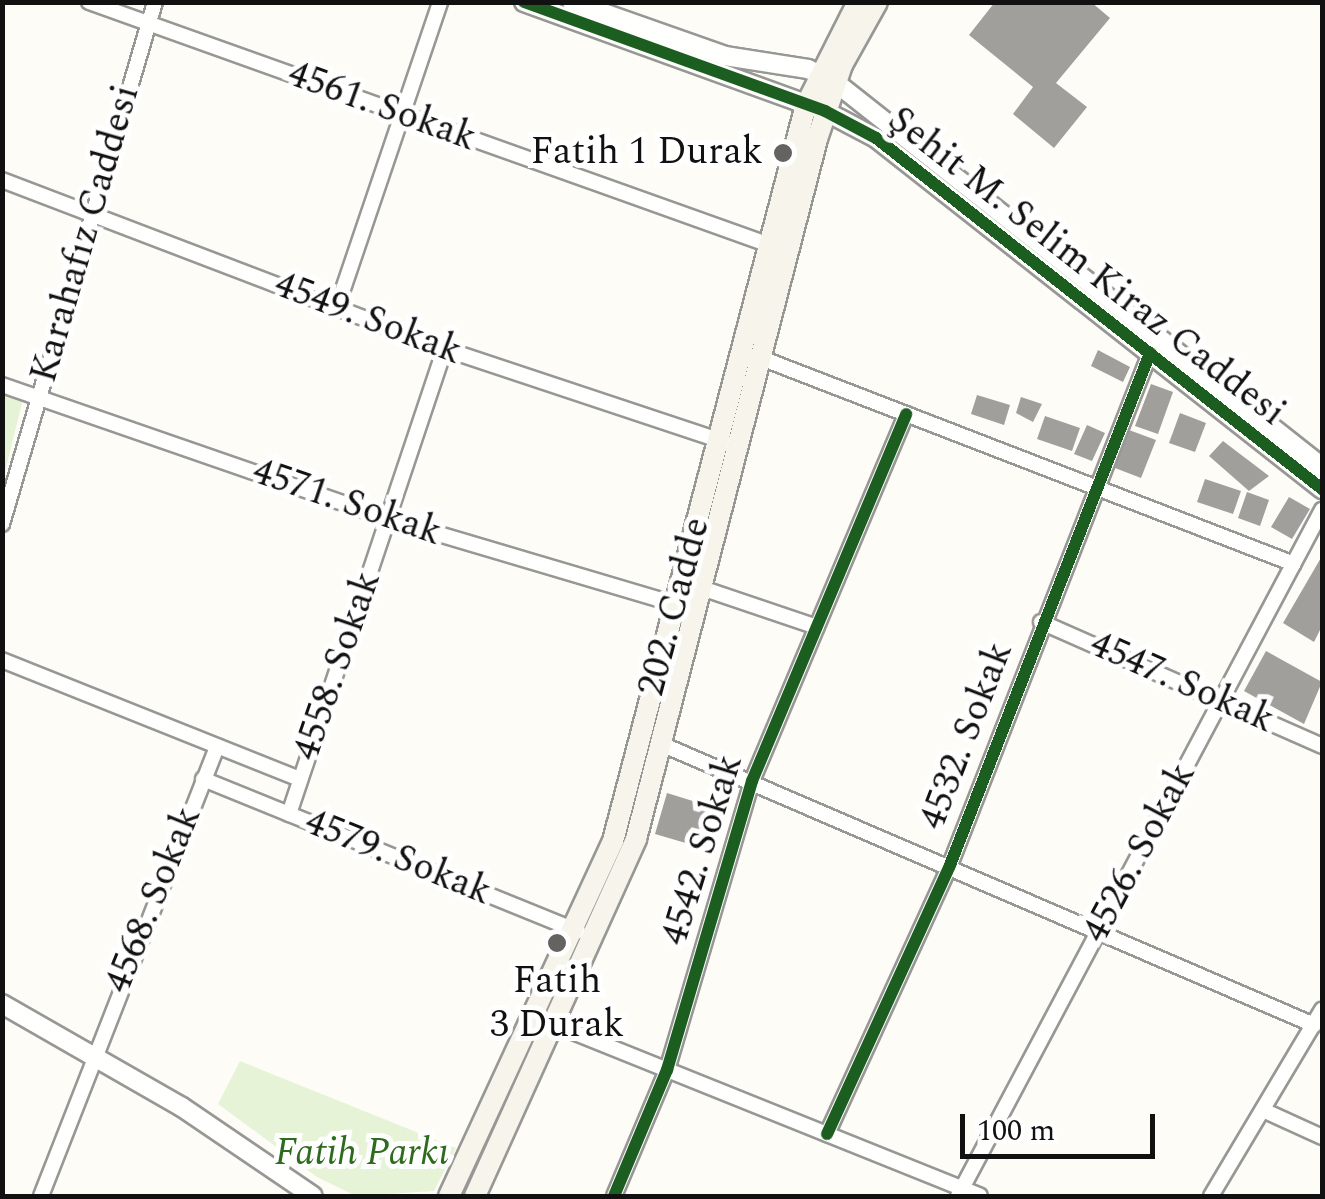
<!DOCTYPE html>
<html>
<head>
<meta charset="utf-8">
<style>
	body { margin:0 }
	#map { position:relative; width:1325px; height:1199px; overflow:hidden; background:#fdfcf7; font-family:Spectral,serif }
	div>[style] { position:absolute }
	.green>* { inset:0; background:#e7f3d7 }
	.building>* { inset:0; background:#a19f9c }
	.roads { filter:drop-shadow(2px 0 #979795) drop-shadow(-2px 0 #979795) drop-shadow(0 2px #979795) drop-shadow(0 -2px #979795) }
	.minor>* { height:14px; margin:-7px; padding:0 7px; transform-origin:7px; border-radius:7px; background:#fffffe }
	.tertiary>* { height:18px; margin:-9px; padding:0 9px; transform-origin:9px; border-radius:9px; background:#fffffe }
	.secondary>* { height:20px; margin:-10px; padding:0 10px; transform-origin:10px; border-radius:10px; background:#f6f4eb }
	.cycleway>* { height:12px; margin:-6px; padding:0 6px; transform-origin:6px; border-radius:6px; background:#1b5e20 }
	.dots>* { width:28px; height:28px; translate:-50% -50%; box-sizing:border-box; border:5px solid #fff; border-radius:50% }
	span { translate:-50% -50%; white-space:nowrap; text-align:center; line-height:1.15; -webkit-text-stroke:10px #fff; paint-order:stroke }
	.street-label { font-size:38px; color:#111 }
	.poi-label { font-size:38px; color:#111 }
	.right { translate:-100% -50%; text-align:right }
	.park-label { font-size:38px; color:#2f6b1f; font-style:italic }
	.frame { position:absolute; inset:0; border:5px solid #111; pointer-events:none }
	.scale { position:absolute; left:960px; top:1114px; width:195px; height:45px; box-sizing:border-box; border:5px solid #111; border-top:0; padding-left:12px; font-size:30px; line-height:35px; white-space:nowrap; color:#111; -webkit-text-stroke:8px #fff; paint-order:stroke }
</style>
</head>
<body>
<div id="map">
	<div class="green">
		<div style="clip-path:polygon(3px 387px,25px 391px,3px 480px)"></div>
		<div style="clip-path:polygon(240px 1061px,456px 1148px,434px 1191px,356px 1196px,317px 1177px,218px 1104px)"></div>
	</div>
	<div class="building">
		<div style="clip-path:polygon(995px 2px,1091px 2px,1110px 18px,1056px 83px,1087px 107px,1054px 148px,1013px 114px,1033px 87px,969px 35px)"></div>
		<div style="clip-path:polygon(1098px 350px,1130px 367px,1123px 382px,1091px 366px)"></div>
		<div style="clip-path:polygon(1151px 384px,1173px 392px,1158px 434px,1135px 426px)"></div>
		<div style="clip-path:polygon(977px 395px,1010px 405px,1004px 425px,971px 414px)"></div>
		<div style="clip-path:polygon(1021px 397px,1042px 404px,1033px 422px,1016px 413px)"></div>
		<div style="clip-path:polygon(1180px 413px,1206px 423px,1195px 452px,1169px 443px)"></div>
		<div style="clip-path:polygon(1045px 416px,1080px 428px,1072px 451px,1037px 439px)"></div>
		<div style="clip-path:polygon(1087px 425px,1105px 433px,1092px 461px,1074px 454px)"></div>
		<div style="clip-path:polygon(1129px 430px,1156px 440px,1141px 478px,1115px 468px)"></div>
		<div style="clip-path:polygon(1223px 441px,1269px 476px,1249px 491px,1209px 456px)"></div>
		<div style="clip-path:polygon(1205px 479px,1241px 491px,1233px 514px,1197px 502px)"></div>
		<div style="clip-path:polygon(1247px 492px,1269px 500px,1260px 526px,1238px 518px)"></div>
		<div style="clip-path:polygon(1289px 497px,1310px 509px,1292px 539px,1271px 527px)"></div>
		<div style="clip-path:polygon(1322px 556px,1322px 626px,1314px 642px,1283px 623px)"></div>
		<div style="clip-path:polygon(1266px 651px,1322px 682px,1304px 724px,1244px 691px)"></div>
		<div style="clip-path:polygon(667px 793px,725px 811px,713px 851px,655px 834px)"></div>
	</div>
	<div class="roads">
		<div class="minor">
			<div style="left:89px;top:2px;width:732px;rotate:19.65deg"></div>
			<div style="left:2px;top:180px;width:474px;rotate:20.9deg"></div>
			<div style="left:445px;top:349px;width:295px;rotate:18.4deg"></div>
			<div style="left:337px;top:307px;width:322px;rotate:-71.3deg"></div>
			<div style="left:761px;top:358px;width:571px;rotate:21.13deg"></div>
			<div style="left:2px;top:385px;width:409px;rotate:19.1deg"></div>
			<div style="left:388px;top:519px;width:307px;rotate:16.5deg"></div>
			<div style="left:2px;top:524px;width:544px;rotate:-73.66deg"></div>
			<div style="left:702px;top:588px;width:121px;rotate:18.7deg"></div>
			<div style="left:1041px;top:622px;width:307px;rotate:23.8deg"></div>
			<div style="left:2px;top:660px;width:321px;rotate:21.8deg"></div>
			<div style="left:661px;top:744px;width:711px;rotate:23.28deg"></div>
			<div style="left:203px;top:779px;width:405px;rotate:22.1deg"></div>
			<div style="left:289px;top:814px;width:490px;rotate:-71.5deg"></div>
			<div style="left:553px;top:1024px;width:460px;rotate:21.9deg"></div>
			<div style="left:1263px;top:1110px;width:65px;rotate:24.6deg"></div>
			<div style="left:827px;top:1134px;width:296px;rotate:-65.4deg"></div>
			<div style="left:950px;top:865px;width:550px;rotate:-68.66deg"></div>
			<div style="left:41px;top:1196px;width:483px;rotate:-68.6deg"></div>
			<div style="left:614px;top:1196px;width:137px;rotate:-67.2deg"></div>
			<div style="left:667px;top:1070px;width:301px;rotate:-73.6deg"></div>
			<div style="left:752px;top:781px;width:398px;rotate:-67.2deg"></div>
			<div style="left:958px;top:1196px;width:777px;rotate:-62.05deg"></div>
			<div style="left:1211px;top:1196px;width:217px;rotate:-59.2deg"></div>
		</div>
		<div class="tertiary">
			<div style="left:524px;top:2px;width:320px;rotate:19.9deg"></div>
			<div style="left:825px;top:111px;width:58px;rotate:27.9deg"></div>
			<div style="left:876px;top:138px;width:568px;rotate:38.2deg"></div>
			<div style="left:572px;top:2px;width:162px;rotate:19.4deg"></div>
			<div style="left:725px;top:56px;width:84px;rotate:8.9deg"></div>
			<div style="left:808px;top:69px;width:30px;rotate:26deg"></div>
			<div style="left:835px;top:82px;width:621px;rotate:38.33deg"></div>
			<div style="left:2px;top:1004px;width:207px;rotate:29.8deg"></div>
			<div style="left:182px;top:1107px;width:158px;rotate:34.2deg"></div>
		</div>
		<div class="secondary">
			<div style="left:449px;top:1196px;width:391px;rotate:-65.2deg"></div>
			<div style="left:613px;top:841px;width:761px;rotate:-75.31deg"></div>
			<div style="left:806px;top:105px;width:115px;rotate:-63.2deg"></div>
			<div style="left:475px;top:1196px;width:392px;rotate:-65.7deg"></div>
			<div style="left:636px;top:839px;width:723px;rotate:-75.5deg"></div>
			<div style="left:817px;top:139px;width:78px;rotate:-71.3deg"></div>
			<div style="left:842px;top:65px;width:72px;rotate:-60.9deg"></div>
		</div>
	</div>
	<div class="cycleway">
		<div style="left:524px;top:2px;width:320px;rotate:19.9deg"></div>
		<div style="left:825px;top:111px;width:58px;rotate:27.9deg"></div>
		<div style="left:876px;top:138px;width:568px;rotate:38.2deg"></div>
		<div style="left:827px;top:1134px;width:296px;rotate:-65.4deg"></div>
		<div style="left:950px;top:865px;width:550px;rotate:-68.66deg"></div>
		<div style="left:614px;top:1196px;width:137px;rotate:-67.2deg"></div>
		<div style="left:667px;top:1070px;width:301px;rotate:-73.6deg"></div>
		<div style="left:752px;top:781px;width:398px;rotate:-67.2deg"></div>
	</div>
	<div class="dots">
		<div style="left:783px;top:153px;background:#646362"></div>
		<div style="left:557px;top:943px;background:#646362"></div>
	</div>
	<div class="street-label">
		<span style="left:382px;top:107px;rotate:20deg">4561. Sokak</span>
		<span style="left:86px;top:234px;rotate:-74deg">Karahafız Caddesi</span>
		<span style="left:1086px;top:267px;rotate:38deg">Şehit M. Selim Kiraz Caddesi</span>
		<span style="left:368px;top:319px;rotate:21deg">4549. Sokak</span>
		<span style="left:347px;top:503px;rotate:19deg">4571. Sokak</span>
		<span style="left:675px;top:607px;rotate:-75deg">202. Cadde</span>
		<span style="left:338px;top:666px;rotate:-71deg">4558. Sokak</span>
		<span style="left:1182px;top:683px;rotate:24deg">4547. Sokak</span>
		<span style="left:967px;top:736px;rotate:-69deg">4532. Sokak</span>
		<span style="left:703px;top:850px;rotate:-73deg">4542. Sokak</span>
		<span style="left:1140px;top:853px;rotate:-62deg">4526. Sokak</span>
		<span style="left:398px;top:858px;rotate:22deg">4579. Sokak</span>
		<span style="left:154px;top:900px;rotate:-68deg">4568. Sokak</span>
	</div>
	<div class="poi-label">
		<span class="right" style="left:763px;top:153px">Fatih 1 Durak</span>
		<span style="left:557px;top:1004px">Fatih<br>3 Durak</span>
	</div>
	<div class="park-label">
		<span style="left:362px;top:1154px">Fatih Parkı</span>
	</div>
	<div class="frame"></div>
	<div class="scale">100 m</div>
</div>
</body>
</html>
